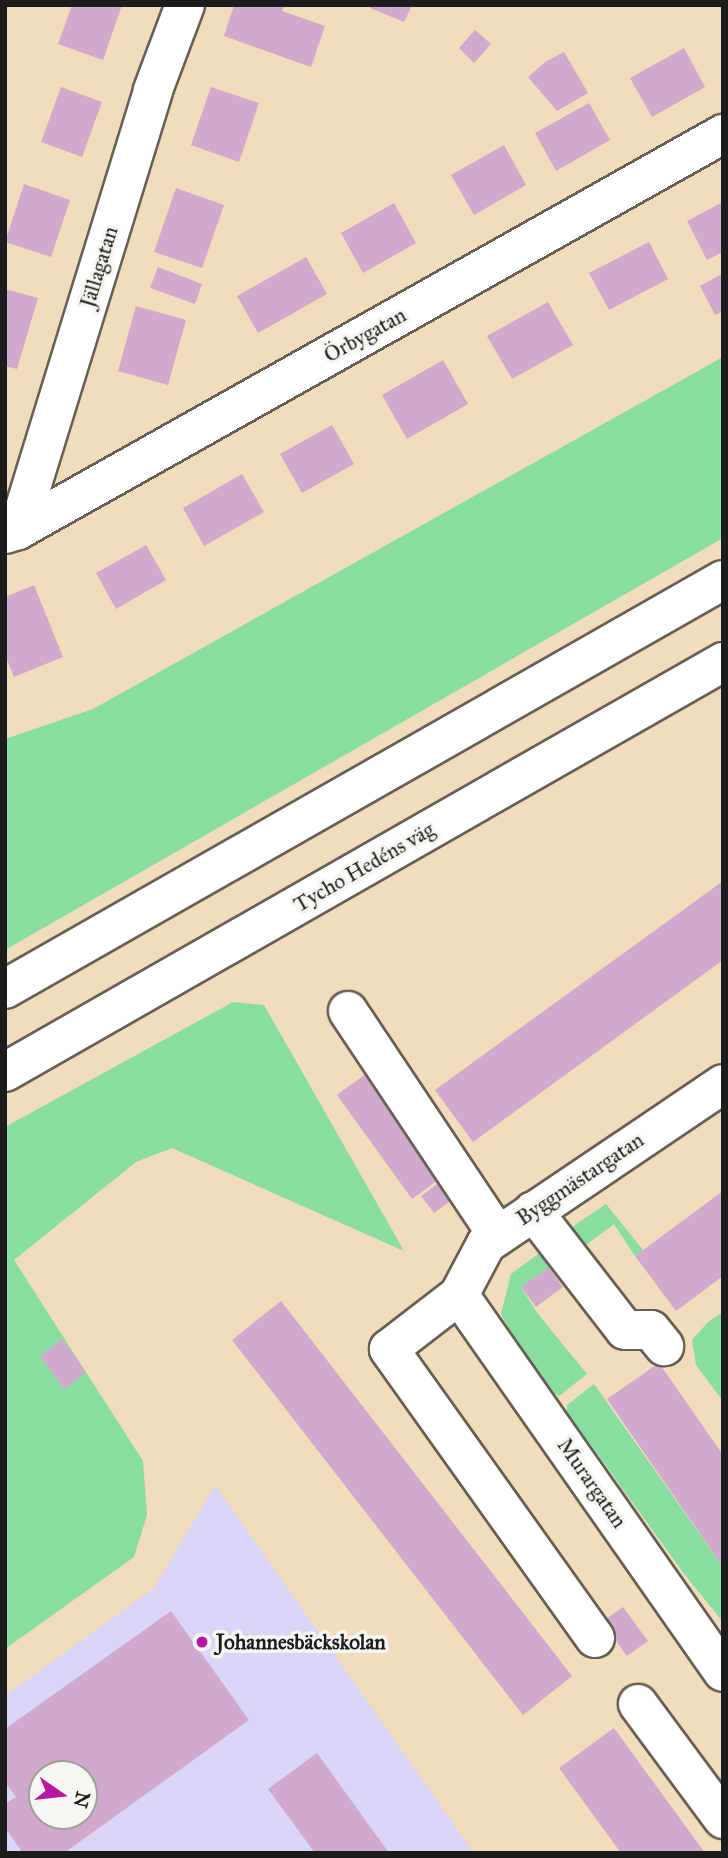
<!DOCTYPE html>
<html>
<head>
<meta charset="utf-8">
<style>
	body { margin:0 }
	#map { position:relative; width:728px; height:1858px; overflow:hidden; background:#f1dcbc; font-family:"IM FELL Great Primer",serif }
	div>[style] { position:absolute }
	.built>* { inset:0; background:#dad6f7 }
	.green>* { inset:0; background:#88dda1 }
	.building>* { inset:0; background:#d1a9cc }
	.roads { filter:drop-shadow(2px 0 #675f54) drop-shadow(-2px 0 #675f54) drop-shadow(0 2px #675f54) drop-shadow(0 -2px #675f54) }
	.minor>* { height:38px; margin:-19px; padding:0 19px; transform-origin:19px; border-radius:19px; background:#fff }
	.major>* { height:38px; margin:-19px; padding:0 19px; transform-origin:19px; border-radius:19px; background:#fff }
	.dots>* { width:19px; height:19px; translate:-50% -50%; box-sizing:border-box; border:4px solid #f6f6f2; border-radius:50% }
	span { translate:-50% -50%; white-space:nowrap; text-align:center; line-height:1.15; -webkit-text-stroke:7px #f6f6f2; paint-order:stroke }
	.street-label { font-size:21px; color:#1c1c1c }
	.poi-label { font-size:21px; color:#1c1c1c; font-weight:700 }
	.left { translate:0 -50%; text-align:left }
	.frame { position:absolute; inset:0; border:7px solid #1c1c1c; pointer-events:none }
	.north { position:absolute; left:28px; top:1760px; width:70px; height:70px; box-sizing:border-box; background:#f6f6f2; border:2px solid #9f9f9c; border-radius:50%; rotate:104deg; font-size:19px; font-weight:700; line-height:28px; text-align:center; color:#1c1c1c }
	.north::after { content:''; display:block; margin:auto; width:24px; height:32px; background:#b5179e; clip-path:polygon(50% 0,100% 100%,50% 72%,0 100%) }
</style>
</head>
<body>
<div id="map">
	<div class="built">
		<div style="clip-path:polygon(evenodd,215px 1485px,474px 1853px,5px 1853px,5px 1696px,154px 1588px,215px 1485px,42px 1774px,84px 1774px,84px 1816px,42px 1816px,42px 1774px)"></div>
	</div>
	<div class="green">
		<div style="clip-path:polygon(723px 357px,723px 538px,5px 950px,5px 739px,93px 709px)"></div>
		<div style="clip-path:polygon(233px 1002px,264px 1005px,404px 1251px,172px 1148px,136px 1162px,14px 1260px,143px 1461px,147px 1515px,134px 1557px,5px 1649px,5px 1127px)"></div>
		<div style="clip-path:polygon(606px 1204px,643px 1250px,635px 1256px,614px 1224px,574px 1254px,560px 1235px)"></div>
		<div style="clip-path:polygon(542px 1251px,552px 1266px,521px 1287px,538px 1314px,587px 1374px,559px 1396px,554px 1393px,513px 1338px,501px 1314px,511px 1274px)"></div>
		<div style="clip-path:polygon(723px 1312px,723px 1401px,696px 1365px,692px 1340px,708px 1322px)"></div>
		<div style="clip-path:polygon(594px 1384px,723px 1567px,723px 1622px,685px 1575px,567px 1412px,567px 1405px)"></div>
	</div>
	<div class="building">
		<div style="clip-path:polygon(72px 5px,122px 5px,103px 60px,58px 44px)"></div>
		<div style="clip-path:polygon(234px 5px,284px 5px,282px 11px,325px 26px,311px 67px,224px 36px)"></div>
		<div style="clip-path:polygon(371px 5px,412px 5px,404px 22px,370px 8px)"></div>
		<div style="clip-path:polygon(475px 30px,491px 44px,474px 63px,459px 48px)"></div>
		<div style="clip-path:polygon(684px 48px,705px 87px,652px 117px,630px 78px)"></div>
		<div style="clip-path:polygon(564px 52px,588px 93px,557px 111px,528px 77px,545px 62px)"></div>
		<div style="clip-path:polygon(61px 87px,102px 102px,82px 157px,41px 142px)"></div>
		<div style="clip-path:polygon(211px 87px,259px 103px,239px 162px,191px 145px)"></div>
		<div style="clip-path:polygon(589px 103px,610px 140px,556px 171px,535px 133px)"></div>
		<div style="clip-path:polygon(504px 145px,526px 185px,474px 215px,451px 175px)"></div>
		<div style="clip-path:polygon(24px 184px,70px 200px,51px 257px,5px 242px)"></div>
		<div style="clip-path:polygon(176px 188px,224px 205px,202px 268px,154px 252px)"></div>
		<div style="clip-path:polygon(723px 202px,723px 252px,707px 260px,687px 221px)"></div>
		<div style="clip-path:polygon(394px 203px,416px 243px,363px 273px,341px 233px)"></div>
		<div style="clip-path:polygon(649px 242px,668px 279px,609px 310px,589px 273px)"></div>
		<div style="clip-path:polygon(306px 257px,327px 294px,258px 333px,237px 296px)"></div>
		<div style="clip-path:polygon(158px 267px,202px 284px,195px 304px,150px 288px)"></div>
		<div style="clip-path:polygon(722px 274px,723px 311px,715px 315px,700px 286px)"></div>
		<div style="clip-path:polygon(5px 289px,38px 298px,17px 369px,5px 366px)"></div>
		<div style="clip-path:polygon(548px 302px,573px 345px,512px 379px,487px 336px)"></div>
		<div style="clip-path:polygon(136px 306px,186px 320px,168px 385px,118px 371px)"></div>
		<div style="clip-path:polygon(443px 360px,468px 404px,407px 439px,382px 395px)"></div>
		<div style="clip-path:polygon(332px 425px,354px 464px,302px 493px,280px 454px)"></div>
		<div style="clip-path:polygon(242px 474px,264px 512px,204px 546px,183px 508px)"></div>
		<div style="clip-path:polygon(146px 545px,166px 580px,116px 609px,96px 573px)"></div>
		<div style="clip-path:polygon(34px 585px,63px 657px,14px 677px,5px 655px,5px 597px)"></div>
		<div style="clip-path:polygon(723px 881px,723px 960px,473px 1142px,435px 1090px)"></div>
		<div style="clip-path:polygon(367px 1073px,442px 1177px,412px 1199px,337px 1095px)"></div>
		<div style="clip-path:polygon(440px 1182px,453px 1199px,434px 1213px,421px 1196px)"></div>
		<div style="clip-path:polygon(723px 1191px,723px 1276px,676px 1311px,635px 1256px)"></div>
		<div style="clip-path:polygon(549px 1267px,563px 1287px,536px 1307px,521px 1287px)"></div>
		<div style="clip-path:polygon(281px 1301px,572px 1676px,523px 1715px,232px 1340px)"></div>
		<div style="clip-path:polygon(62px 1339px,86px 1372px,64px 1389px,40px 1356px)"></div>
		<div style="clip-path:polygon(659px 1363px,723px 1455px,723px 1567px,607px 1399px)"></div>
		<div style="clip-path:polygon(623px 1607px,648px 1641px,627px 1656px,602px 1622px)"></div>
		<div style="clip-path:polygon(evenodd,171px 1611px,249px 1720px,64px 1853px,23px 1853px,5px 1828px,5px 1804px,16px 1797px,5px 1782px,5px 1729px,171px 1611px,42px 1774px,84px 1774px,84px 1816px,42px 1816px,42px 1774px)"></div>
		<div style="clip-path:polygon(614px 1728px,705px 1853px,621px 1853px,559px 1768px)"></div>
		<div style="clip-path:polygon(317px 1753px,389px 1853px,315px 1853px,268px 1789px)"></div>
	</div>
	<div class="roads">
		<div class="minor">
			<div style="left:18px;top:530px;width:460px;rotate:-72.9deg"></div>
			<div style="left:153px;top:90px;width:91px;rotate:-69.4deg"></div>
			<div style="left:5px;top:534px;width:14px;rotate:-17deg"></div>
			<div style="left:18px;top:530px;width:809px;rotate:-29.32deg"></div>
			<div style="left:348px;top:1011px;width:270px;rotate:56.3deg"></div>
			<div style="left:533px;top:1211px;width:150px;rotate:52.3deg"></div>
			<div style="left:625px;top:1330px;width:26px"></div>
			<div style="left:651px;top:1330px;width:21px;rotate:51deg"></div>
			<div style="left:459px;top:1295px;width:460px;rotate:55deg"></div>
			<div style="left:595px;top:1638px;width:355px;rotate:-125.5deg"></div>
			<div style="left:389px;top:1349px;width:88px;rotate:-37.6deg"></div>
			<div style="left:459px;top:1295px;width:58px;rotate:-62.1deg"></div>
			<div style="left:486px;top:1244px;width:286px;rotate:-34deg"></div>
			<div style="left:638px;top:1704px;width:143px;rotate:53.5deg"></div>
		</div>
		<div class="major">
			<div style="left:5px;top:989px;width:826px;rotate:-29.67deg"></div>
			<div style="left:5px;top:1072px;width:827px;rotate:-29.73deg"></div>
		</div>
	</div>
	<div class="dots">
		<div style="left:202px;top:1642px;background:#b5179e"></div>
	</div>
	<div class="street-label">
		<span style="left:99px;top:267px;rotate:-73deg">Jällagatan</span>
		<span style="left:365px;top:335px;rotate:-29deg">Örbygatan</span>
		<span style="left:364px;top:867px;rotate:-30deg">Tycho Hedéns väg</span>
		<span style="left:580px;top:1179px;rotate:-34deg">Byggmästargatan</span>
		<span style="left:592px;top:1483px;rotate:55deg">Murargatan</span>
	</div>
	<div class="poi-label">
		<span class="left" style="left:216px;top:1642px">Johannesbäckskolan</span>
	</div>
	<div class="frame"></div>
	<div class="north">N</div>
</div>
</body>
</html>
